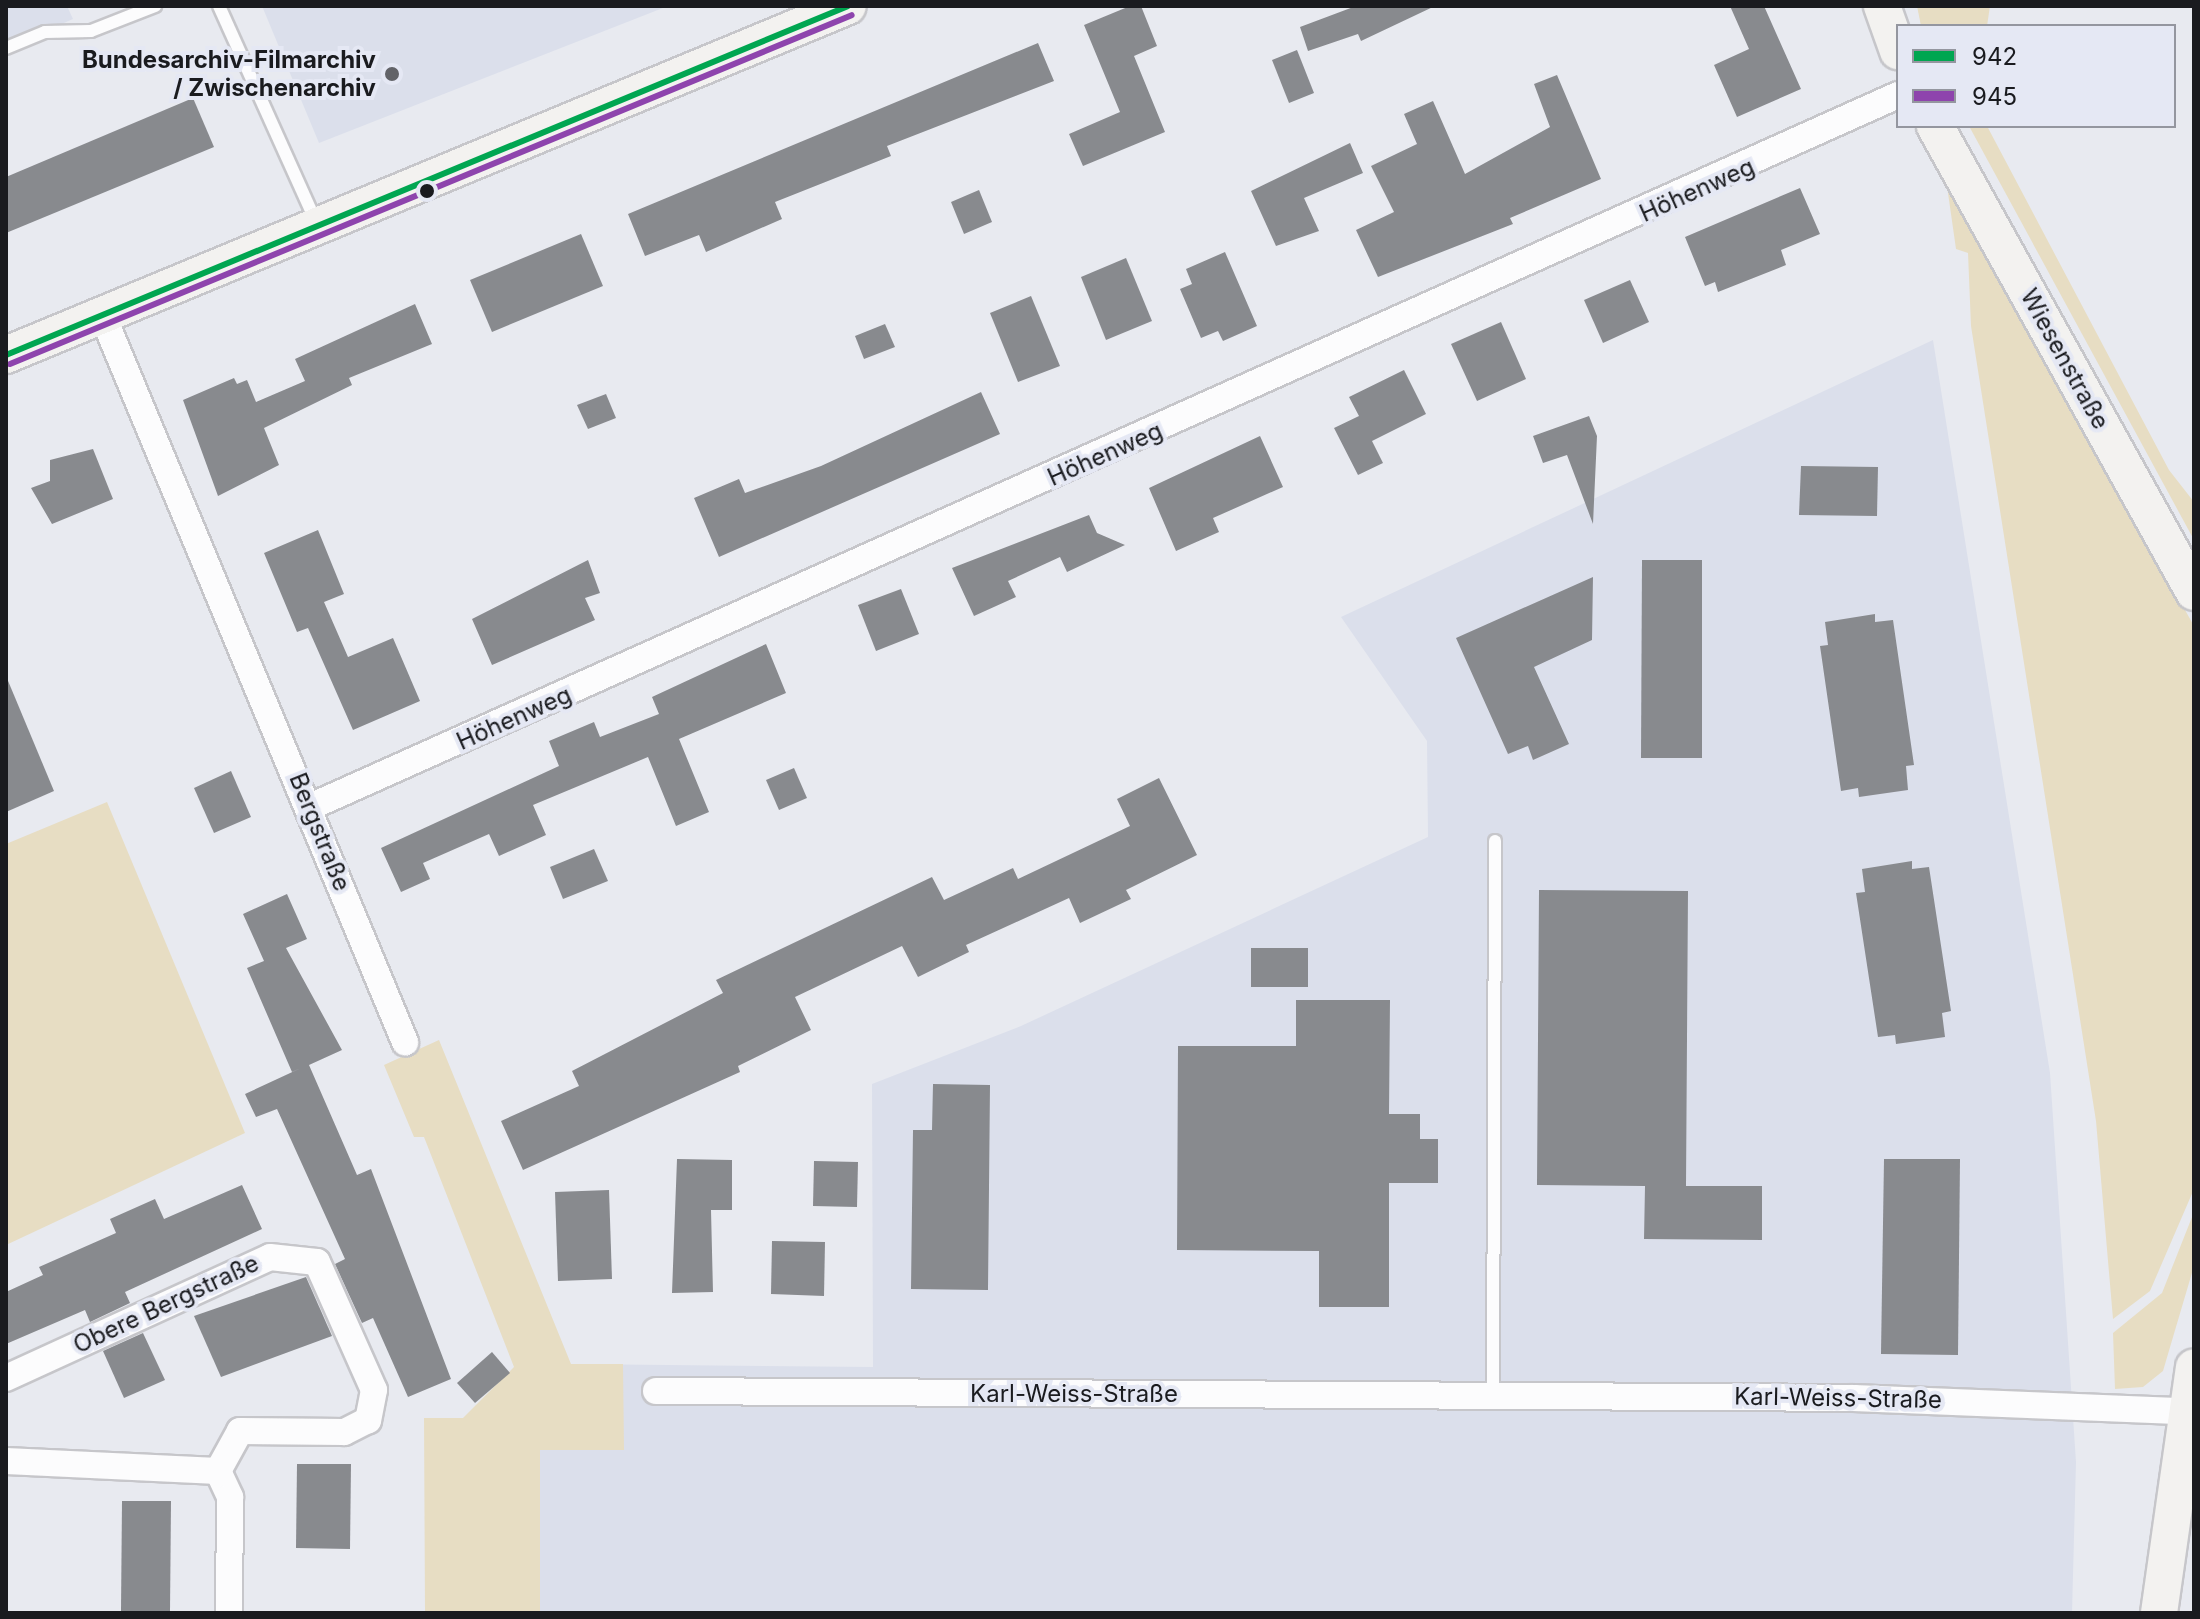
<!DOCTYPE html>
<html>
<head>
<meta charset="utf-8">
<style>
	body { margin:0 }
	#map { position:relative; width:2200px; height:1619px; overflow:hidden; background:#e8eaf0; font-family:Inter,sans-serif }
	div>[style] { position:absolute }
	.built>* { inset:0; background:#dbdfeb }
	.green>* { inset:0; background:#e7ddc3 }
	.building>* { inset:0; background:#888a8e }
	.roads { filter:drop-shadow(2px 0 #c6c6ca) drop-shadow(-2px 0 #c6c6ca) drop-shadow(0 2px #c6c6ca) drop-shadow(0 -2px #c6c6ca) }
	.lane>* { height:12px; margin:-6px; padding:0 6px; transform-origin:6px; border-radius:6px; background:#fcfcfd }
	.street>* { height:26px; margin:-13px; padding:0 13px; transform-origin:13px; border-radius:13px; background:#fcfcfd }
	.secondary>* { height:36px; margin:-18px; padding:0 18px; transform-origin:18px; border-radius:18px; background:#f3f2f0 }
	.bus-1>* { height:6px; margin:-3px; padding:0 3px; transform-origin:3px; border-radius:3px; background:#00a651 }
	.bus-2>* { height:6px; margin:-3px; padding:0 3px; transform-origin:3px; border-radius:3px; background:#8e44ad }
	.dots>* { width:22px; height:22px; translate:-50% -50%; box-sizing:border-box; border:4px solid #e5e8f4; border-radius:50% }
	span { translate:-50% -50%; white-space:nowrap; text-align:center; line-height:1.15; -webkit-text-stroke:8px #e5e8f4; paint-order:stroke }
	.poi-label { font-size:24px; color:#1a1b1f; font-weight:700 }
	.right { translate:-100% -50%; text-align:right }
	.street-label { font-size:24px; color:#1a1b1f }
	.frame { position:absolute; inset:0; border:8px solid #1a1b1f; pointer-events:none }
	.legend { position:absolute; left:1896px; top:24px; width:280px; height:104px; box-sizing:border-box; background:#e5e8f4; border:2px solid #94969f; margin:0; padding:10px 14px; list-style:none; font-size:24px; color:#1a1b1f }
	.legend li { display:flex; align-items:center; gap:16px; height:40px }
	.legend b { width:40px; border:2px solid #94969f }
</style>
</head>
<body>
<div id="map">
	<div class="built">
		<div style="clip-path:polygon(6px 6px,67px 6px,73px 19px,6px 48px)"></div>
		<div style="clip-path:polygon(262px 6px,668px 6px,319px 143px)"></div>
		<div style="clip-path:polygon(1933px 340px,2050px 1073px,2076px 1462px,2072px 1613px,540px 1613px,540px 1449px,571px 1364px,873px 1367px,872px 1084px,1021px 1026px,1428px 837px,1427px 741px,1341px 617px)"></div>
	</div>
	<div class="green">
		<div style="clip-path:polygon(1917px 6px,1990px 6px,1987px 26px,1921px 26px)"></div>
		<div style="clip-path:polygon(1969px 126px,1987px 126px,2169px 470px,2194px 502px,2194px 540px)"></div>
		<div style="clip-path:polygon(1947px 186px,2194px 626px,2194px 1189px,2150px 1291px,2113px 1319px,2096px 1121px,1971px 326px,1968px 253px,1956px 249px)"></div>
		<div style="clip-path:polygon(107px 802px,245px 1133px,6px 1245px,6px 844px)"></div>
		<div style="clip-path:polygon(439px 1040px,571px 1364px,623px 1364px,624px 1450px,540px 1450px,540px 1613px,425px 1613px,424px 1418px,463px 1418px,514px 1367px,424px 1137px,414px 1137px,384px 1065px)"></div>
		<div style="clip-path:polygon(2194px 1212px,2194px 1266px,2163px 1371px,2143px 1387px,2115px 1389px,2113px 1333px,2162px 1293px)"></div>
	</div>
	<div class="building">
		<div style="clip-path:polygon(1130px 6px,1141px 6px,1157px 46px,1134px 56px,1165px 132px,1083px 166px,1069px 134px,1120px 112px,1084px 25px)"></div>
		<div style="clip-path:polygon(1356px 6px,1435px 6px,1361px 41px,1358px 34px,1308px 51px,1300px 27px)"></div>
		<div style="clip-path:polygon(1730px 6px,1764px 6px,1801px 89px,1737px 117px,1714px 65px,1749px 49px)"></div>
		<div style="clip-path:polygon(1038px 43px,1054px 81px,887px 146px,891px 156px,775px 202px,782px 219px,706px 252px,699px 235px,645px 256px,628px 214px)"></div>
		<div style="clip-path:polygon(1297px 50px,1314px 93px,1289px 103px,1272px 60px)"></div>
		<div style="clip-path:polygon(1557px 75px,1601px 179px,1510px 218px,1513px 224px,1378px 277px,1356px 230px,1394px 212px,1371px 166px,1417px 144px,1404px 114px,1433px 101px,1465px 174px,1550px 127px,1534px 84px)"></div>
		<div style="clip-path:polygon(193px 98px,214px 147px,6px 233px,6px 177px)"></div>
		<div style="clip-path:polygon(1350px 143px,1363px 173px,1304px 198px,1319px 231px,1276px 246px,1251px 191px)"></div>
		<div style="clip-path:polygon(1800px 188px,1820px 234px,1781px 250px,1786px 265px,1718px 292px,1715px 282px,1705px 286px,1685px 237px)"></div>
		<div style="clip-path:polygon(979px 190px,992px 222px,964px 234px,951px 202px)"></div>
		<div style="clip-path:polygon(581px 234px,603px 286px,492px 332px,470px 280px)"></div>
		<div style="clip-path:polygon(1225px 252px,1257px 326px,1223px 341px,1218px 331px,1201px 338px,1180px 289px,1192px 284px,1186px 269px)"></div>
		<div style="clip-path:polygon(1126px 258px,1152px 321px,1106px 340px,1081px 277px)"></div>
		<div style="clip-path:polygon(1630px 280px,1649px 322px,1603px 343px,1584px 300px)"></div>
		<div style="clip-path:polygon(1031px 296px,1060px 366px,1018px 382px,990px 313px)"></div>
		<div style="clip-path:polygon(415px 304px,432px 344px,349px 378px,352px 385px,264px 428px,279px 465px,218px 496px,183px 400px,234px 378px,237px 384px,247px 380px,256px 402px,305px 381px,295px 359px)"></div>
		<div style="clip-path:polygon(1501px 322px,1526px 379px,1477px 401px,1451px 344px)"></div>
		<div style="clip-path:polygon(885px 324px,895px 347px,864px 359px,855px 336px)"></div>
		<div style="clip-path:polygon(1404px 370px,1426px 414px,1372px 441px,1383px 463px,1358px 475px,1334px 428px,1359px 416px,1349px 397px)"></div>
		<div style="clip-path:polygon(981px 392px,1000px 434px,719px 557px,694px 498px,739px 479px,745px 493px,821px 466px)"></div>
		<div style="clip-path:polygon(606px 394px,616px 418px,588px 429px,577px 405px)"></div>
		<div style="clip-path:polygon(1589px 416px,1597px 436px,1593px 524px,1567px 455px,1543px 463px,1533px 436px)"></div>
		<div style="clip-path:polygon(1260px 436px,1283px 487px,1213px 518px,1219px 532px,1176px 551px,1149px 488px)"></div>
		<div style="clip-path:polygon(93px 449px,113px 499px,52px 524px,31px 488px,50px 481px,50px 460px)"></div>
		<div style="clip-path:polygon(1801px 466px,1878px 467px,1877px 516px,1799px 515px)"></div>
		<div style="clip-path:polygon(1089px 515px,1097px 533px,1125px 545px,1067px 572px,1060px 557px,1008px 581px,1016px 597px,974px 616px,952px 568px)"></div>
		<div style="clip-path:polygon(318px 530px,344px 594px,324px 602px,348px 657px,393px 638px,420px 701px,353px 730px,308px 628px,297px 632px,264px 553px)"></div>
		<div style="clip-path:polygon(588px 560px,600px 593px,585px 598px,595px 620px,492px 665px,472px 619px)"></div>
		<div style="clip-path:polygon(1642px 560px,1702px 560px,1702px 758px,1641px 758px)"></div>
		<div style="clip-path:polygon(1593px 577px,1592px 640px,1534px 667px,1569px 744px,1533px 760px,1528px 746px,1508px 754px,1456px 638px)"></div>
		<div style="clip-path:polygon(901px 589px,919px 634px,876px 651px,858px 605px)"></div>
		<div style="clip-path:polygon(1875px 614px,1875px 622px,1893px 620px,1914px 765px,1906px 766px,1908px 790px,1859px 797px,1858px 788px,1841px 791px,1820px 646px,1828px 645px,1825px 622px)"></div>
		<div style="clip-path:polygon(766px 644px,786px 693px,679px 739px,709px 812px,676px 826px,648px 757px,533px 805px,546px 835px,499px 856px,489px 834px,423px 863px,430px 879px,401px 892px,381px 848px,559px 766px,549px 741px,594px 722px,600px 737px,659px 714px,652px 697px)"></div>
		<div style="clip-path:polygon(6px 676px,54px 791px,6px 812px)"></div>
		<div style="clip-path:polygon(794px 768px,807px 798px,779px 810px,766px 780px)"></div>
		<div style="clip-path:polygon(231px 771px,251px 817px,214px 833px,194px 788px)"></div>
		<div style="clip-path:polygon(1159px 778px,1197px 855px,1126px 890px,1131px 899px,1080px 923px,1069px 898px,966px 945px,969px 952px,918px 977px,902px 946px,795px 997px,811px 1030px,738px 1066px,740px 1072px,523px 1170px,501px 1121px,579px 1086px,572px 1071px,723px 993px,716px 980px,932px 877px,944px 900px,1013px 868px,1018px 879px,1130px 826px,1117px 799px)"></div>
		<div style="clip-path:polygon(594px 849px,608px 881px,563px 899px,550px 867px)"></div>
		<div style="clip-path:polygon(1912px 861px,1912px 869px,1929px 867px,1951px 1011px,1942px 1013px,1945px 1037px,1896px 1044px,1895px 1035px,1878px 1037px,1856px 893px,1865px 892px,1862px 869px)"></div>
		<div style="clip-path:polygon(1539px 890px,1688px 891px,1686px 1186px,1762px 1186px,1762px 1240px,1644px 1239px,1645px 1186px,1537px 1185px)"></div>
		<div style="clip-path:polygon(287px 894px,307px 939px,286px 948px,342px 1050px,309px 1065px,357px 1175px,371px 1169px,451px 1379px,408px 1397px,373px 1318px,362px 1323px,335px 1264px,345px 1259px,277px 1109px,256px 1117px,245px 1094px,301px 1068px,292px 1072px,247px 968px,264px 961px,243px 914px)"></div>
		<div style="clip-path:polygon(1251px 948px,1308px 948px,1308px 987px,1251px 987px)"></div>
		<div style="clip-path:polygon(1296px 1000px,1390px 1000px,1389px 1114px,1420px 1114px,1420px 1139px,1438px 1139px,1438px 1183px,1389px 1183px,1389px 1307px,1319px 1307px,1319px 1251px,1177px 1250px,1178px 1046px,1296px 1046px)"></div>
		<div style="clip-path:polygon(933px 1084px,990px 1085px,988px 1290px,911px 1289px,913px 1130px,932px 1130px)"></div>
		<div style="clip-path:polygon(677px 1159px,732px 1160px,732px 1210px,711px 1210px,713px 1292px,672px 1293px)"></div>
		<div style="clip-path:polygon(1884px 1159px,1960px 1159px,1958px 1355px,1881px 1354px)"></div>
		<div style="clip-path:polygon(814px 1161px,858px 1162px,857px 1207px,813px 1206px)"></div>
		<div style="clip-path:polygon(242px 1185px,262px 1229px,125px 1292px,130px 1303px,90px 1322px,85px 1310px,6px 1344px,6px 1292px,43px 1275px,39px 1267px,116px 1233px,110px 1219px,155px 1199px,164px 1219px)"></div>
		<div style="clip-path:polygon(609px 1190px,612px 1279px,558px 1281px,555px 1192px)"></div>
		<div style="clip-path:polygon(772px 1241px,825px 1242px,824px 1296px,771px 1294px)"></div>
		<div style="clip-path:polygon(306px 1277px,332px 1336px,221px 1377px,194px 1316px)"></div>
		<div style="clip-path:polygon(143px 1333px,165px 1380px,124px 1398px,103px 1351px)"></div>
		<div style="clip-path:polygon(492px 1352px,510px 1373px,475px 1403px,457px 1383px)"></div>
		<div style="clip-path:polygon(297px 1464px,351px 1464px,350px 1549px,296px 1548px)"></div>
		<div style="clip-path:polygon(122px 1501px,171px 1501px,170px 1612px,121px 1611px)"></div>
	</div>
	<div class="roads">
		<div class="lane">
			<div style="left:219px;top:6px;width:237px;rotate:65.8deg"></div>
			<div style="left:6px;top:48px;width:42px;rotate:-22.3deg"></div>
			<div style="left:45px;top:32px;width:46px;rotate:-1.2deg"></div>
			<div style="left:91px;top:31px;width:69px;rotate:-21.3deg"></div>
			<div style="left:1493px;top:1396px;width:555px;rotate:-89.79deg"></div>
		</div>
		<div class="street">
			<div style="left:102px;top:314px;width:789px;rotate:67.4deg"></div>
			<div style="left:310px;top:807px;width:1740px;rotate:-24.15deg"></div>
			<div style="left:6px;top:1378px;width:290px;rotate:-24.6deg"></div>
			<div style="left:270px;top:1257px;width:47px;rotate:6.1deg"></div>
			<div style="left:317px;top:1262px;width:140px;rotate:66deg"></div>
			<div style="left:374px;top:1390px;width:31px;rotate:101deg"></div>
			<div style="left:368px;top:1420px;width:27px;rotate:153deg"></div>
			<div style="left:344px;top:1432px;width:104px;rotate:-179.4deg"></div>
			<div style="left:240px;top:1431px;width:46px;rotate:118.8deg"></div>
			<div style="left:656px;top:1391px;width:1198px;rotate:0.33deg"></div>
			<div style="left:1854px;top:1398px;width:329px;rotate:2.3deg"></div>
			<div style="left:6px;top:1461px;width:212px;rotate:2.7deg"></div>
			<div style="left:218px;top:1471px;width:29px;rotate:65deg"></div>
			<div style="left:230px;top:1497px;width:116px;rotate:90.5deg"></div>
		</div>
		<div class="secondary">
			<div style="left:1882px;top:6px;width:48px;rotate:70.4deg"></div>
			<div style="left:1935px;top:126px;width:533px;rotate:60.93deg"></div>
			<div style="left:6px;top:355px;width:911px;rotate:-22.51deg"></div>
			<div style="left:2159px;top:1613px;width:248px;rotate:-81.9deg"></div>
		</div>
	</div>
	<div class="bus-1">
		<div style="left:6px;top:355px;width:911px;rotate:-22.51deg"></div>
	</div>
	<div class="bus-2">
		<div style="left:10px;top:364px;width:911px;rotate:-22.51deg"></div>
	</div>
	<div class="dots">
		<div style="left:392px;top:74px;background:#626368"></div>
		<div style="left:427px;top:191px;background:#1a1b1f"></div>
	</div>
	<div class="poi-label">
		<span class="right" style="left:376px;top:74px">Bundesarchiv-Filmarchiv<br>/ Zwischenarchiv</span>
	</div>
	<div class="street-label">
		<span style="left:1697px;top:190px;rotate:-24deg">Höhenweg</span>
		<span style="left:2065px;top:359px;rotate:61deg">Wiesenstraße</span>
		<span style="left:1105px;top:454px;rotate:-24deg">Höhenweg</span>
		<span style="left:514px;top:718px;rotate:-24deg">Höhenweg</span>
		<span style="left:320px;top:832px;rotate:68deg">Bergstraße</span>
		<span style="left:166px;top:1304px;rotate:-25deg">Obere Bergstraße</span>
		<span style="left:1074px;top:1394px">Karl-Weiss-Straße</span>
		<span style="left:1838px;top:1398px;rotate:1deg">Karl-Weiss-Straße</span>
	</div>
	<div class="frame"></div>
	<ul class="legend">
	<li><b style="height:10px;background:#00a651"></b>942</li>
	<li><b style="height:10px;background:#8e44ad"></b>945</li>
	</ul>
</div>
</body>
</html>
